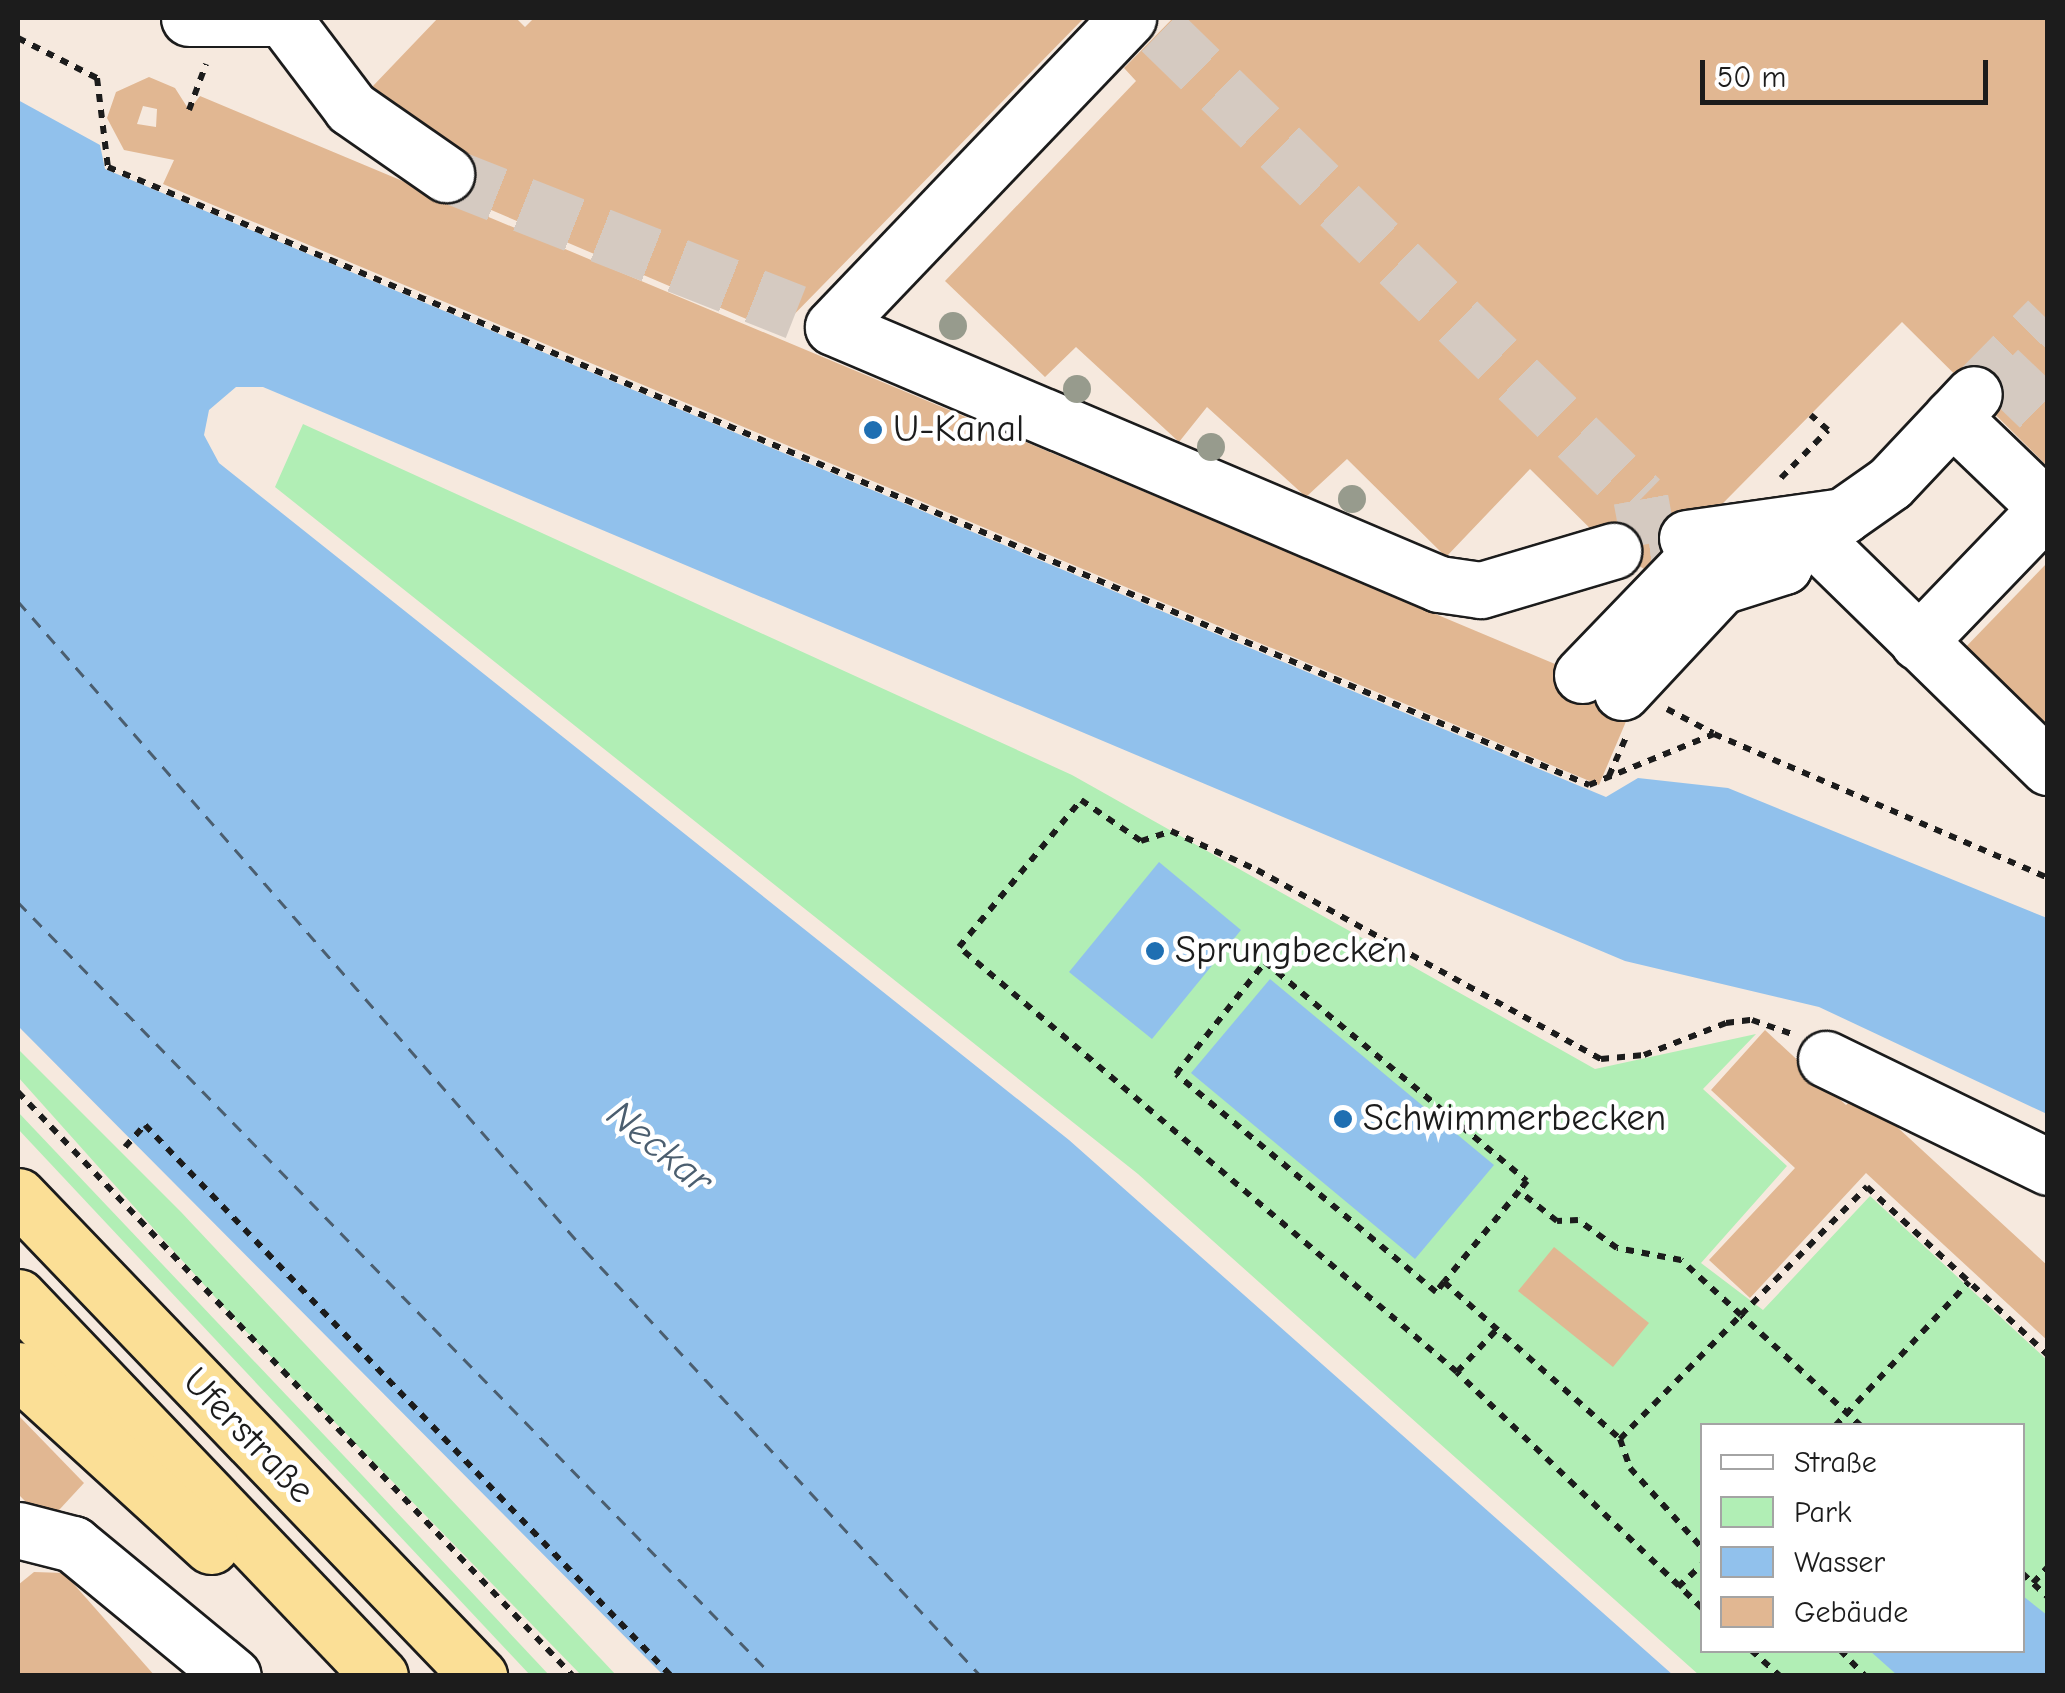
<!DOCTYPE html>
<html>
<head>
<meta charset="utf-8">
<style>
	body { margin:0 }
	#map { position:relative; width:2065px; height:1693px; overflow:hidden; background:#f6e9de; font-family:"Comic Neue",sans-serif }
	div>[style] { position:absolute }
	.green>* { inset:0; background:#b1eeb5 }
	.water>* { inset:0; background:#91c1ec }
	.ferry>* { height:2.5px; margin-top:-1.25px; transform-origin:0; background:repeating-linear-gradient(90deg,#4b5e6f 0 12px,transparent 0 22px) }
	.building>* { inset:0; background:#e1b792 }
	.minor-tunnel>* { height:55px; margin-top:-27.5px; transform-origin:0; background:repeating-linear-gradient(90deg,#d5cac1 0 55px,transparent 0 83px) }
	.path>* { height:6px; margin-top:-3px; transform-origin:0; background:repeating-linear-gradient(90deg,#1c1c1c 0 8px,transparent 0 16px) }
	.roads { filter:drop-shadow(2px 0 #1c1c1c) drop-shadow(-2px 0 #1c1c1c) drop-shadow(0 2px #1c1c1c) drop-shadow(0 -2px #1c1c1c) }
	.minor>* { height:55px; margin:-27.5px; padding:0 27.5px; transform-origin:27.5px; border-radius:27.5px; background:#fff }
	.highway>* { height:55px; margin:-27.5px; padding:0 27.5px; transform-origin:27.5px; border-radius:27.5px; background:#fbdf96 }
	.trees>* { width:28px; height:28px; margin:-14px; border-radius:50%; background:#979b8d }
	.dots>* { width:28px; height:28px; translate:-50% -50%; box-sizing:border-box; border:5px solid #fff; border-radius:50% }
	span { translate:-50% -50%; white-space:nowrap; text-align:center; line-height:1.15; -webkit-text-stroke:9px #fff; paint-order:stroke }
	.poi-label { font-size:38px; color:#1c1c1c }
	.left { translate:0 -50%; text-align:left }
	.street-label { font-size:38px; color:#1c1c1c }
	.water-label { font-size:40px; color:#4b5e6f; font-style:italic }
	.frame { position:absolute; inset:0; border:20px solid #1c1c1c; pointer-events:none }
	.legend { position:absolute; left:1700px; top:1423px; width:325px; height:230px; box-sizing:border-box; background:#fff; border:2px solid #a4a4a4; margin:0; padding:12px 18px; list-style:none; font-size:30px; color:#1c1c1c }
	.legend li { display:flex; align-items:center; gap:20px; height:50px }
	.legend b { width:50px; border:2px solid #a4a4a4 }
	.scale { position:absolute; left:1700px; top:60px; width:288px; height:45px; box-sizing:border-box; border:5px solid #1c1c1c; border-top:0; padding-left:12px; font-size:30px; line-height:35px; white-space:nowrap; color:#1c1c1c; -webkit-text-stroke:8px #fff; paint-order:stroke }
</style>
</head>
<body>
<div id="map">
	<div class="green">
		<div style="clip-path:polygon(evenodd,303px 424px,1072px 775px,1595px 1069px,1756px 1034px,1703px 1089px,1787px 1166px,1701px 1263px,1763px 1310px,1870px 1196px,2047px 1360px,2047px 1675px,1699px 1675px,1138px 1174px,275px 487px,303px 424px,1702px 1426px,2022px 1426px,2022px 1650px,1702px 1650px,1702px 1426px)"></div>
		<div style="clip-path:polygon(18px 1049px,181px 1212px,616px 1675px,581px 1675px,240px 1325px,18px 1077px)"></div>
		<div style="clip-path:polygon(18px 1112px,362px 1475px,549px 1675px,530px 1675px,18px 1129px)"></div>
	</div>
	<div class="water">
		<div style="clip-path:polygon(18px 100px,100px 145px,105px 169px,1606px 797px,1638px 778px,1728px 788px,2047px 918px,2047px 1114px,1819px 1007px,1625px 961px,263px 387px,236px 387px,209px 410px,204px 435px,219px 463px,1069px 1140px,1673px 1675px,663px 1675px,18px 1026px)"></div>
		<div style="clip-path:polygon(1159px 862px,1241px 930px,1152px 1039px,1069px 972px)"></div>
		<div style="clip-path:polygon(1270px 979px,1494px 1165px,1415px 1259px,1191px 1073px)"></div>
		<div style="clip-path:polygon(2023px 1596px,2047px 1615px,2047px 1675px,1897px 1675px,1870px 1651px,2022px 1650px)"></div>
	</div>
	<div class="ferry">
		<div style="left:18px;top:601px;width:862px;rotate:48.86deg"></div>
		<div style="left:585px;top:1250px;width:582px;rotate:47.09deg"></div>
		<div style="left:18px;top:902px;width:1081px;rotate:45.71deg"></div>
	</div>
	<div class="building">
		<div style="clip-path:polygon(438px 18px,516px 18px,525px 27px,534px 18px,1084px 18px,777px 332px,435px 186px,454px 164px,372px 87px)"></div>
		<div style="clip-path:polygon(1173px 18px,2048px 18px,2048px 467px,1902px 322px,1653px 574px,1613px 551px,1530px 469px,1446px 557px,1347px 459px,1306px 497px,1207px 407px,1179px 442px,1076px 347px,1045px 377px,945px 281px,1136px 81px,1124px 68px)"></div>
		<div style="clip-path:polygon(evenodd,149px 77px,175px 88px,189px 110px,200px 96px,1636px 698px,1599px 785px,163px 184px,174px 160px,124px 150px,107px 118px,116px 92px,149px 77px,143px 106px,157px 109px,156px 127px,137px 124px,143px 106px)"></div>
		<div style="clip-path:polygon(2048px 562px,2048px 738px,1959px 654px)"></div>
		<div style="clip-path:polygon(1765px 1030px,1846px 1105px,1859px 1092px,2048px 1266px,2048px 1341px,1866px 1173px,1750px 1298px,1709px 1260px,1795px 1168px,1711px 1090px)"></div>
		<div style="clip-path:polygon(1554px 1247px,1649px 1323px,1613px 1367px,1518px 1291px)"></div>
		<div style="clip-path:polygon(18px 1415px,84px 1483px,47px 1523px,18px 1494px)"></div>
		<div style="clip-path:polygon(34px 1572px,64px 1573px,155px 1676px,18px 1676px,18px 1585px)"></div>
	</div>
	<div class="minor-tunnel">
		<div style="left:1161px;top:31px;width:670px;rotate:44.27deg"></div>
		<div style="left:1641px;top:499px;width:45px;rotate:79.7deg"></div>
		<div style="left:1649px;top:543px;width:38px;rotate:-7deg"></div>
		<div style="left:446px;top:174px;width:376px;rotate:21.5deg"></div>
		<div style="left:1999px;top:369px;width:68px;rotate:43.8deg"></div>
		<div style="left:1974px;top:394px;width:105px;rotate:-45.4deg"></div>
	</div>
	<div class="path">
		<div style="left:18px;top:38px;width:89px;rotate:26.9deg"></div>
		<div style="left:97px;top:78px;width:90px;rotate:83deg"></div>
		<div style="left:108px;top:167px;width:1605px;rotate:22.65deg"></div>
		<div style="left:1589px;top:785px;width:135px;rotate:-22.2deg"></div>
		<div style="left:1714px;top:734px;width:364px;rotate:23.3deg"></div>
		<div style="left:189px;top:110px;width:49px;rotate:-69.7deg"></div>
		<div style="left:1781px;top:478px;width:67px;rotate:-45.6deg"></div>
		<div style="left:1828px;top:430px;width:23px;rotate:-139deg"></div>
		<div style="left:1667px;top:709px;width:52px;rotate:27.6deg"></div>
		<div style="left:1609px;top:776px;width:43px;rotate:-66.4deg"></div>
		<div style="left:18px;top:1092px;width:806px;rotate:46.46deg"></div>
		<div style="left:125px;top:1147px;width:30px;rotate:-48deg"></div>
		<div style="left:145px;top:1125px;width:762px;rotate:46.33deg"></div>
		<div style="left:1444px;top:1282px;width:13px;rotate:129deg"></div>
		<div style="left:1436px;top:1292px;width:339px;rotate:-140deg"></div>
		<div style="left:1176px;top:1074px;width:143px;rotate:-51.5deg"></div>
		<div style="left:1265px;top:962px;width:341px;rotate:39.9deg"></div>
		<div style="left:1527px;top:1181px;width:13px;rotate:129deg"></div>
		<div style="left:1457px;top:1372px;width:60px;rotate:-47deg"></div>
		<div style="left:1835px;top:1426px;width:197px;rotate:-47.1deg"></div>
		<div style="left:1861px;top:1426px;width:163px;rotate:-137.2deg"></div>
		<div style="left:1741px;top:1315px;width:81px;rotate:-137.5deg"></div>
		<div style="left:1681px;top:1260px;width:65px;rotate:-169.4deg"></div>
		<div style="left:1617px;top:1248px;width:48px;rotate:-144.3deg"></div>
		<div style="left:1578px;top:1220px;width:21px;rotate:177deg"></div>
		<div style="left:1557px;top:1221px;width:48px;rotate:-141.7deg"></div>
		<div style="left:1519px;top:1191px;width:118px;rotate:129.5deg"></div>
		<div style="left:1444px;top:1282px;width:236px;rotate:41.7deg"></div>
		<div style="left:1620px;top:1439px;width:173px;rotate:-45.7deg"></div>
		<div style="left:1741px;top:1315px;width:180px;rotate:-45.5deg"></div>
		<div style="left:1867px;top:1187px;width:247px;rotate:42.9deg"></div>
		<div style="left:1620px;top:1439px;width:31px;rotate:71deg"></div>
		<div style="left:1630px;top:1468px;width:108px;rotate:48deg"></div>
		<div style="left:2022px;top:1573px;width:35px;rotate:43deg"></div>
		<div style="left:2033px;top:1583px;width:22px;rotate:-47deg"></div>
		<div style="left:1678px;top:1587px;width:33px;rotate:-43deg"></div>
		<div style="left:1702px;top:1608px;width:340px;rotate:-136.1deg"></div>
		<div style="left:1457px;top:1372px;width:655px;rotate:-139.52deg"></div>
		<div style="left:959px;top:947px;width:191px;rotate:-50.3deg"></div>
		<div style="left:1081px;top:800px;width:73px;rotate:34.3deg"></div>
		<div style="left:1141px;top:841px;width:32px;rotate:-18deg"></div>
		<div style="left:1171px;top:831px;width:94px;rotate:24.4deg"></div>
		<div style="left:1257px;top:870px;width:393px;rotate:28.8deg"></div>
		<div style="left:1601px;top:1059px;width:43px;rotate:-5.3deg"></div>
		<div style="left:1644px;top:1055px;width:88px;rotate:-21.3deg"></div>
		<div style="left:1726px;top:1023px;width:26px;rotate:-7deg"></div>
		<div style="left:1752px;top:1020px;width:42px;rotate:19.3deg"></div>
		<div style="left:1751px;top:1650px;width:39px;rotate:42deg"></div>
		<div style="left:1840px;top:1650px;width:36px;rotate:46deg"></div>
	</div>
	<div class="roads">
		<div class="minor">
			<div style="left:189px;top:18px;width:95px"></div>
			<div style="left:283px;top:18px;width:113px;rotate:52.9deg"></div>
			<div style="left:351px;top:108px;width:116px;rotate:34.8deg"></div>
			<div style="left:1128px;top:18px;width:427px;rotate:133.7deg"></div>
			<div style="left:833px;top:327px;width:658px;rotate:22.98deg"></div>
			<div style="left:1439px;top:584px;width:42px;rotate:8.1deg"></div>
			<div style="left:1481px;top:590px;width:138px;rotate:-16.5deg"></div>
			<div style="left:1952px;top:417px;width:133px;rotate:43.8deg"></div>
			<div style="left:1687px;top:538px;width:158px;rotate:-8deg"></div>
			<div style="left:1843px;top:516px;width:57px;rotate:-35.1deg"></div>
			<div style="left:1890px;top:483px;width:122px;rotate:-46.7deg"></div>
			<div style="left:1918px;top:642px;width:186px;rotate:-46.1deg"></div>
			<div style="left:1582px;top:675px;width:194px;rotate:-46deg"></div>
			<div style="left:1622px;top:692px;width:145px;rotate:-47deg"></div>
			<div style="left:1721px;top:586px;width:66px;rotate:-17.6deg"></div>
			<div style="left:1784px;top:566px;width:43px;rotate:-65.2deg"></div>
			<div style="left:1802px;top:527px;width:344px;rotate:44.3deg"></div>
			<div style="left:1826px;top:1059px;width:247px;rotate:25.9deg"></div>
			<div style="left:18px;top:1530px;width:57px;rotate:14.3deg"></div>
			<div style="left:73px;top:1544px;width:207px;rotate:39.5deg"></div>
		</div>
		<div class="highway">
			<div style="left:18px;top:1196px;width:666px;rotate:46.16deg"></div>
			<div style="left:18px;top:1297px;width:524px;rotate:46.31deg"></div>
			<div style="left:18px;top:1370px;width:261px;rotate:42.4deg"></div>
		</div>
	</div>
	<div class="trees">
		<div style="left:953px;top:326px"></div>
		<div style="left:1077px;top:389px"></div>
		<div style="left:1211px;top:447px"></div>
		<div style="left:1352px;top:499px"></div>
	</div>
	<div class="dots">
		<div style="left:873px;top:430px;background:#1f6fb2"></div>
		<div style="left:1155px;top:951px;background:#1f6fb2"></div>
		<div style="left:1343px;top:1119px;background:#1f6fb2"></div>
	</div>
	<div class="poi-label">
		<span class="left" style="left:893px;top:430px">U-Kanal</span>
		<span class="left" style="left:1175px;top:951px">Sprungbecken</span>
		<span class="left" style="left:1363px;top:1119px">Schwimmerbecken</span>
	</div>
	<div class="street-label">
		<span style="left:248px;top:1436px;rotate:46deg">Uferstraße</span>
	</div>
	<div class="water-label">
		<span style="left:660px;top:1147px;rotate:39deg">Neckar</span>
	</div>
	<div class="frame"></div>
	<ul class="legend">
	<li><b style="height:12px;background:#fff"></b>Straße</li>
	<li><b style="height:28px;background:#b1eeb5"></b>Park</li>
	<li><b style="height:28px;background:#91c1ec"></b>Wasser</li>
	<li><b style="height:28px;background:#e1b792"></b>Gebäude</li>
	</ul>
	<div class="scale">50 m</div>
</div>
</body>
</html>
